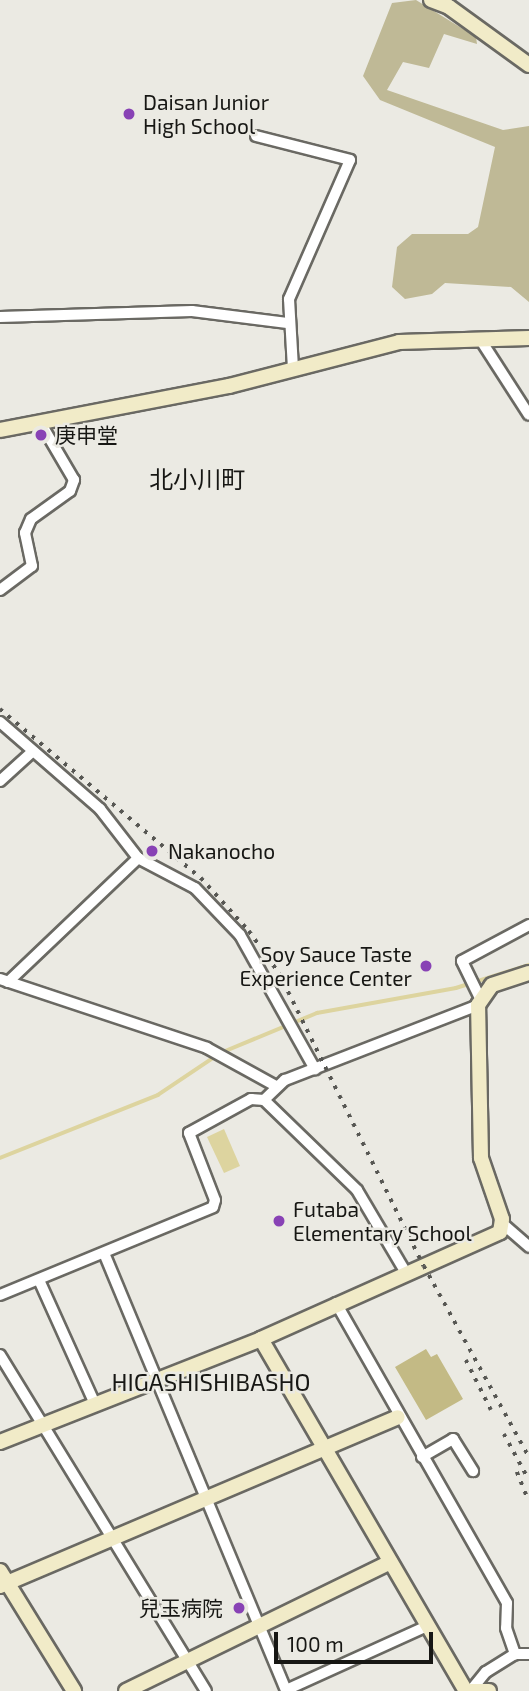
<!DOCTYPE html>
<html>
<head>
<meta charset="utf-8">
<style>
	body { margin:0 }
	#map { position:relative; width:529px; height:1691px; overflow:hidden; background:#ebeae3; font-family:"Exo 2","Noto Sans JP",sans-serif }
	div>[style] { position:absolute }
	.green>* { inset:0; background:#bfb996 }
	.water>* { inset:0; background:#ddd49f }
	.stream>* { height:3.5px; margin:-1.75px; padding:0 1.75px; transform-origin:1.75px; border-radius:1.75px; background:#ddd49f }
	.building>* { inset:0; background:#c3ba85 }
	.roads { filter:drop-shadow(2px 0 #6a6963) drop-shadow(-2px 0 #6a6963) drop-shadow(0 2px #6a6963) drop-shadow(0 -2px #6a6963) }
	.street>* { height:10px; margin:-5px; padding:0 5px; transform-origin:5px; border-radius:5px; background:#fff }
	.secondary>* { height:14px; margin:-7px; padding:0 7px; transform-origin:7px; border-radius:7px; background:#f1ebc8 }
	.rail>* { height:3.5px; margin-top:-1.75px; transform-origin:0; background:repeating-linear-gradient(90deg,#575753 0 3.5px,transparent 0 10.5px) }
	.dots>* { width:19px; height:19px; translate:-50% -50%; box-sizing:border-box; border:4px solid #ebeae3; border-radius:50% }
	span { translate:-50% -50%; white-space:nowrap; text-align:center; line-height:1.15; -webkit-text-stroke:5px #ebeae3; paint-order:stroke }
	.poi-label { font-size:21px; color:#171714 }
	.left { translate:0 -50%; text-align:left }
	.right { translate:-100% -50%; text-align:right }
	.quarter-label { font-size:24px; color:#171714 }
	.scale { position:absolute; left:274px; top:1632px; width:159px; height:32px; box-sizing:border-box; border:4px solid #171714; border-top:0; padding-left:9px; font-size:21px; line-height:24px; white-space:nowrap; color:#171714; -webkit-text-stroke:5px #ebeae3; paint-order:stroke }
</style>
</head>
<body>
<div id="map">
	<div class="green">
		<div style="clip-path:polygon(416px 0,476px 37px,477px 44px,444px 34px,429px 68px,403px 62px,387px 90px,503px 130px,529px 126px,529px 302px,511px 287px,445px 283px,432px 294px,405px 299px,392px 287px,397px 247px,412px 234px,468px 234px,478px 227px,495px 147px,380px 100px,363px 76px,392px 3px)"></div>
	</div>
	<div class="water">
		<div style="clip-path:polygon(224px 1129px,240px 1166px,224px 1173px,207px 1137px)"></div>
	</div>
	<div class="stream">
		<div style="left:223px;top:1052px;width:102px;rotate:-22.5deg"></div>
		<div style="left:317px;top:1013px;width:141px;rotate:-10.2deg"></div>
		<div style="left:456px;top:988px;width:77px;rotate:-17.5deg"></div>
		<div style="left:0;top:1158px;width:170px;rotate:-21.7deg"></div>
		<div style="left:158px;top:1095px;width:70px;rotate:-33.9deg"></div>
	</div>
	<div class="building">
		<div style="clip-path:polygon(426px 1349px,431px 1357px,437px 1354px,463px 1399px,426px 1420px,395px 1367px)"></div>
	</div>
	<div class="roads">
		<div class="street">
			<div style="left:256px;top:136px;width:97px;rotate:14.3deg"></div>
			<div style="left:350px;top:160px;width:152px;rotate:113.7deg"></div>
			<div style="left:289px;top:299px;width:70px;rotate:86.7deg"></div>
			<div style="left:0;top:317px;width:192px;rotate:-1.8deg"></div>
			<div style="left:192px;top:311px;width:96px;rotate:7.2deg"></div>
			<div style="left:480px;top:339px;width:90px;rotate:57.2deg"></div>
			<div style="left:0;top:590px;width:40px;rotate:-37deg"></div>
			<div style="left:32px;top:566px;width:34px;rotate:-102deg"></div>
			<div style="left:25px;top:533px;width:15px;rotate:-67deg"></div>
			<div style="left:31px;top:519px;width:48px;rotate:-35.7deg"></div>
			<div style="left:70px;top:491px;width:12px;rotate:-70deg"></div>
			<div style="left:74px;top:480px;width:67px;rotate:-120.4deg"></div>
			<div style="left:0;top:722px;width:133px;rotate:41deg"></div>
			<div style="left:100px;top:809px;width:62px;rotate:52.2deg"></div>
			<div style="left:138px;top:858px;width:64px;rotate:27.8deg"></div>
			<div style="left:195px;top:888px;width:65px;rotate:46.2deg"></div>
			<div style="left:240px;top:935px;width:154px;rotate:60.8deg"></div>
			<div style="left:0;top:781px;width:43px;rotate:-42.2deg"></div>
			<div style="left:0;top:979px;width:218px;rotate:18.4deg"></div>
			<div style="left:207px;top:1048px;width:77px;rotate:28.9deg"></div>
			<div style="left:8px;top:982px;width:180px;rotate:-43.6deg"></div>
			<div style="left:479px;top:996px;width:39px;rotate:-116deg"></div>
			<div style="left:462px;top:961px;width:76px;rotate:-28.2deg"></div>
			<div style="left:503px;top:1224px;width:35px;rotate:41deg"></div>
			<div style="left:104px;top:1253px;width:474px;rotate:67.4deg"></div>
			<div style="left:406px;top:1273px;width:96px;rotate:-120.6deg"></div>
			<div style="left:357px;top:1190px;width:129px;rotate:-135.9deg"></div>
			<div style="left:264px;top:1100px;width:29px;rotate:-44deg"></div>
			<div style="left:285px;top:1080px;width:207px;rotate:-21.2deg"></div>
			<div style="left:39px;top:1280px;width:136px;rotate:65.7deg"></div>
			<div style="left:0;top:1295px;width:230px;rotate:-22.4deg"></div>
			<div style="left:213px;top:1207px;width:7px;rotate:-74deg"></div>
			<div style="left:215px;top:1200px;width:72px;rotate:-111.2deg"></div>
			<div style="left:189px;top:1133px;width:71px;rotate:-28.7deg"></div>
			<div style="left:251px;top:1099px;width:13px;rotate:4deg"></div>
			<div style="left:336px;top:1303px;width:345px;rotate:60.3deg"></div>
			<div style="left:507px;top:1603px;width:25px;rotate:92deg"></div>
			<div style="left:506px;top:1628px;width:28px;rotate:71deg"></div>
			<div style="left:0;top:1355px;width:394px;rotate:58.5deg"></div>
			<div style="left:422px;top:1457px;width:36px;rotate:-30deg"></div>
			<div style="left:453px;top:1439px;width:38px;rotate:58deg"></div>
			<div style="left:472px;top:1689px;width:22px;rotate:-51deg"></div>
			<div style="left:486px;top:1672px;width:34px;rotate:-32deg"></div>
			<div style="left:515px;top:1654px;width:14px"></div>
			<div style="left:286px;top:1690px;width:155px;rotate:-24.4deg"></div>
		</div>
		<div class="secondary">
			<div style="left:431px;top:0;width:19px;rotate:21deg"></div>
			<div style="left:449px;top:7px;width:99px;rotate:35.9deg"></div>
			<div style="left:0;top:430px;width:233px;rotate:-10.9deg"></div>
			<div style="left:229px;top:386px;width:176px;rotate:-14.5deg"></div>
			<div style="left:399px;top:342px;width:130px;rotate:-1.8deg"></div>
			<div style="left:261px;top:1339px;width:407px;rotate:59.8deg"></div>
			<div style="left:0;top:1442px;width:281px;rotate:-21.5deg"></div>
			<div style="left:261px;top:1339px;width:262px;rotate:-24.1deg"></div>
			<div style="left:500px;top:1232px;width:13px;rotate:-81deg"></div>
			<div style="left:502px;top:1219px;width:65px;rotate:-109deg"></div>
			<div style="left:481px;top:1158px;width:153px;rotate:-91.1deg"></div>
			<div style="left:478px;top:1005px;width:24px;rotate:-55deg"></div>
			<div style="left:492px;top:985px;width:39px;rotate:-18deg"></div>
			<div style="left:0;top:1571px;width:141px;rotate:58.3deg"></div>
			<div style="left:0;top:1586px;width:432px;rotate:-23deg"></div>
			<div style="left:126px;top:1691px;width:294px;rotate:-26deg"></div>
			<div style="left:468px;top:1691px;width:21px"></div>
		</div>
	</div>
	<div class="rail">
		<div style="left:0;top:709px;width:263px;rotate:40.1deg"></div>
		<div style="left:201px;top:878px;width:72px;rotate:47.8deg"></div>
		<div style="left:249px;top:931px;width:52px;rotate:54.5deg"></div>
		<div style="left:279px;top:973px;width:327px;rotate:63.7deg"></div>
		<div style="left:424px;top:1266px;width:218px;rotate:61.2deg"></div>
		<div style="left:466px;top:1360px;width:56px;rotate:63.4deg"></div>
		<div style="left:504px;top:1434px;width:52px;rotate:61.5deg"></div>
		<div style="left:517px;top:1472px;width:31px;rotate:68deg"></div>
	</div>
	<div class="dots">
		<div style="left:129px;top:114px;background:#8842b5"></div>
		<div style="left:41px;top:435px;background:#8842b5"></div>
		<div style="left:152px;top:851px;background:#8842b5"></div>
		<div style="left:426px;top:966px;background:#8842b5"></div>
		<div style="left:279px;top:1221px;background:#8842b5"></div>
		<div style="left:239px;top:1608px;background:#8842b5"></div>
	</div>
	<div class="poi-label">
		<span class="left" style="left:143px;top:114px">Daisan Junior<br>High School</span>
		<span class="left" style="left:55px;top:435px">庚申堂</span>
		<span class="left" style="left:168px;top:851px">Nakanocho</span>
		<span class="right" style="left:412px;top:966px">Soy Sauce Taste<br>Experience Center</span>
		<span class="left" style="left:293px;top:1221px">Futaba<br>Elementary School</span>
		<span class="right" style="left:223px;top:1608px">兒玉病院</span>
	</div>
	<div class="quarter-label">
		<span style="left:197px;top:479px">北小川町</span>
		<span style="left:211px;top:1382px">HIGASHISHIBASHO</span>
	</div>
	<div class="scale">100 m</div>
</div>
</body>
</html>
